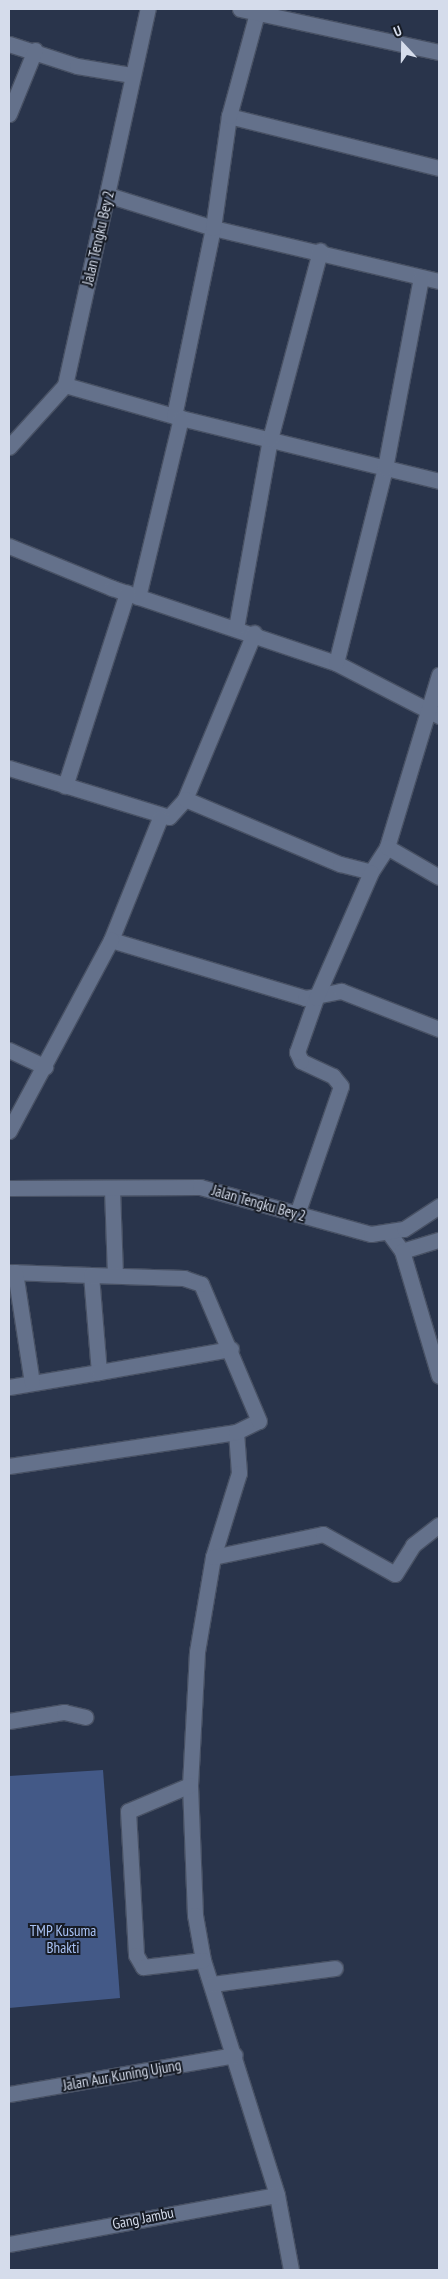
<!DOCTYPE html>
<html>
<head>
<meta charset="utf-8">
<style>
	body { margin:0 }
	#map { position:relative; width:448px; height:2279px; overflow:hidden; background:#29344b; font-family:"PT Sans Narrow",sans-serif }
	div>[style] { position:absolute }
	.green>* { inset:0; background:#435987 }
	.roads { filter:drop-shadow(1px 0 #485164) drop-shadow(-1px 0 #485164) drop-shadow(0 1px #485164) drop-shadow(0 -1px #485164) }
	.minor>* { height:15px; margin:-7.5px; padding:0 7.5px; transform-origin:7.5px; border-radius:7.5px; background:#64718b }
	.tertiary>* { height:15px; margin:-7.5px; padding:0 7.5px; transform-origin:7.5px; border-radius:7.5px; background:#64718b }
	.secondary>* { height:15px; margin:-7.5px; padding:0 7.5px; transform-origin:7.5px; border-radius:7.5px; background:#64718b }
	span { translate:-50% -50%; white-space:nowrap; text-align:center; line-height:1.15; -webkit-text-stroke:4px #171c26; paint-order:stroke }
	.street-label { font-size:15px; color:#d5dceb }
	.park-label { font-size:15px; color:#a9c2f4 }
	.frame { position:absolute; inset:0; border:10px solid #d5dceb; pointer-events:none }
	.north { position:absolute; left:378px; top:20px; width:50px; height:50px; -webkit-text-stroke:4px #171c26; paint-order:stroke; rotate:339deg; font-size:14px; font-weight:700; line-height:20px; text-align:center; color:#d5dceb }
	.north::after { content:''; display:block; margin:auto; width:18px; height:22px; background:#d5dceb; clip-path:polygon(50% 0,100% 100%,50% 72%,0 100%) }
</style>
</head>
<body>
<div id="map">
	<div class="green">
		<div style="clip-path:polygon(103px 1770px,120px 1998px,9px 2008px,9px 1776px)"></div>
	</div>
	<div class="roads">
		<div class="minor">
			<div style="left:9px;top:44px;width:71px;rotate:17.9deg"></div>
			<div style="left:77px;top:66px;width:56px;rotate:9.3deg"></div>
			<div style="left:9px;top:114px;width:69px;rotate:-67.9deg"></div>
			<div style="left:229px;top:116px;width:216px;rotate:13.9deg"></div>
			<div style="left:108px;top:195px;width:110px;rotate:17.4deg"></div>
			<div style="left:213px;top:228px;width:232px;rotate:13.2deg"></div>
			<div style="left:65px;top:385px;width:121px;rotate:15.9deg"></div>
			<div style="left:181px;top:418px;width:266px;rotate:13.7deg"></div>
			<div style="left:174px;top:416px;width:192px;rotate:-78.3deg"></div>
			<div style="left:213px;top:228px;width:113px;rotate:-81.9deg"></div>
			<div style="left:229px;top:116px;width:107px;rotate:-74.8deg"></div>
			<div style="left:9px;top:546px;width:111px;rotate:22.2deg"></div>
			<div style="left:112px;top:588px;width:236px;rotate:18.5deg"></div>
			<div style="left:336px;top:663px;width:116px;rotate:27.2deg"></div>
			<div style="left:138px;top:597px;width:184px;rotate:-76.5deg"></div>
			<div style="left:236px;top:628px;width:192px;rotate:-79.8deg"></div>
			<div style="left:270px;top:439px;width:195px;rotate:-75.1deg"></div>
			<div style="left:336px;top:663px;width:201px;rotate:-75.9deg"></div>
			<div style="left:385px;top:468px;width:194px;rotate:-79.3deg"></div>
			<div style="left:9px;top:768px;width:167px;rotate:17deg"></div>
			<div style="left:169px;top:817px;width:24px;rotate:-48deg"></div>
			<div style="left:185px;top:799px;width:180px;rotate:-67.4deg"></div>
			<div style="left:65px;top:786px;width:203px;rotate:-72.2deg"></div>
			<div style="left:185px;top:799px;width:168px;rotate:22.8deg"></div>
			<div style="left:340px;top:864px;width:32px;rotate:14deg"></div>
			<div style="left:371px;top:872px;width:30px;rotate:-57deg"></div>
			<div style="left:387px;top:847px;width:180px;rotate:-73.2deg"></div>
			<div style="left:160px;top:818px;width:131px;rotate:111.9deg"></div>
			<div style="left:111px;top:940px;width:202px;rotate:16.6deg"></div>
			<div style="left:305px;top:998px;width:37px;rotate:-11deg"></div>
			<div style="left:341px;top:991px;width:105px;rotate:21.2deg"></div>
			<div style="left:387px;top:847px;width:60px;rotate:30deg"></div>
			<div style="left:9px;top:1050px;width:40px;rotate:25deg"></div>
			<div style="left:9px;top:1131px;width:217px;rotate:-61.9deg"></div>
			<div style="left:112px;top:1189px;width:86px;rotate:88deg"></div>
			<div style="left:297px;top:1214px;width:135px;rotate:-71deg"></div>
			<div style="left:341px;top:1086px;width:13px;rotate:-129deg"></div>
			<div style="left:333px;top:1076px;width:35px;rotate:-155deg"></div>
			<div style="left:301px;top:1061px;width:10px;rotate:-114deg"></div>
			<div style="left:297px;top:1052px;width:57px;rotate:-70.6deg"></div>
			<div style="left:316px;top:998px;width:137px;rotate:-66.4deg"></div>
			<div style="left:389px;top:1233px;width:22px;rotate:54deg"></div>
			<div style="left:402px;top:1251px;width:39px;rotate:-17deg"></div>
			<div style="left:402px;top:1251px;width:130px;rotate:73.5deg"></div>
			<div style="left:9px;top:1272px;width:82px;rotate:2.1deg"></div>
			<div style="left:91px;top:1275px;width:97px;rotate:85.3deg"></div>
			<div style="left:99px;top:1372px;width:91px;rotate:170.5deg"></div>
			<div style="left:15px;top:1272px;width:112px;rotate:81.3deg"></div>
			<div style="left:99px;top:1372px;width:134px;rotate:-9.9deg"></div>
			<div style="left:236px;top:1432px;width:41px;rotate:85.8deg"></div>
			<div style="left:239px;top:1473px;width:88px;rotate:107.2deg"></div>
			<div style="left:213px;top:1557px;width:96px;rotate:99.6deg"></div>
			<div style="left:197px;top:1652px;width:133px;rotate:93deg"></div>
			<div style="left:190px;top:1785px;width:130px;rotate:87.8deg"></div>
			<div style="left:195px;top:1915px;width:46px;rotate:79.9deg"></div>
			<div style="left:203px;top:1960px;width:246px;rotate:72.5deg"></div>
			<div style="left:277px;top:2195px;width:76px;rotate:79.4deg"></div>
			<div style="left:9px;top:1466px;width:230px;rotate:-8.5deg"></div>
			<div style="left:236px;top:1432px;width:25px;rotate:-26deg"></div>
			<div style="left:259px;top:1421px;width:149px;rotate:-112.9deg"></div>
			<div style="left:201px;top:1284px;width:18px;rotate:-161deg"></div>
			<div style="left:184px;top:1278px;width:93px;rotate:-178.2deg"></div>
			<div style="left:213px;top:1557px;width:112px;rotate:-11.8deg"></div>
			<div style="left:323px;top:1534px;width:82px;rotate:29.1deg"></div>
			<div style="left:395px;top:1574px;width:34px;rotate:-58deg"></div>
			<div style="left:413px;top:1545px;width:33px;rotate:-38deg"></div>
			<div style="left:9px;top:1721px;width:56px;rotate:-9.3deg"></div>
			<div style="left:64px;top:1712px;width:22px;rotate:13deg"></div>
			<div style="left:190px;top:1785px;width:67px;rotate:157.2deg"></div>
			<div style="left:128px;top:1811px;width:144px;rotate:86.8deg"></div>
			<div style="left:136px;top:1955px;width:14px;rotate:60deg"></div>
			<div style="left:143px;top:1967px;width:60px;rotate:-6.7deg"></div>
			<div style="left:212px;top:1984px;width:124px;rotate:-7.4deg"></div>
			<div style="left:9px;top:2094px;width:229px;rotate:-9.8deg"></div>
			<div style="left:9px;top:2244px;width:272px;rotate:-10.4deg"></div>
		</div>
		<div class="tertiary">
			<div style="left:9px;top:447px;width:84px;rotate:-47.9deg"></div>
			<div style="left:65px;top:385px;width:385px;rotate:-77.6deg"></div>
			<div style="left:9px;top:1188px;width:191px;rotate:-0.3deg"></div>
			<div style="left:200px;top:1187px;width:177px;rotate:15.4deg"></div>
			<div style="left:371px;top:1234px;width:33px;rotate:-9deg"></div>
			<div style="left:404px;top:1229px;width:42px;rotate:-33.3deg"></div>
		</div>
		<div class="secondary">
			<div style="left:240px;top:9px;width:204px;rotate:12.2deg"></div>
		</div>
	</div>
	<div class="street-label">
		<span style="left:98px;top:238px;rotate:-77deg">Jalan Tengku Bey 2</span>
		<span style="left:259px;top:1203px;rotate:16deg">Jalan Tengku Bey 2</span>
		<span style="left:122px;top:2075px;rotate:-10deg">Jalan Aur Kuning Ujung</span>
		<span style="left:143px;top:2218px;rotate:-11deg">Gang Jambu</span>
	</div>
	<div class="park-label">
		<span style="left:63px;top:1939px">TMP Kusuma<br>Bhakti</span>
	</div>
	<div class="frame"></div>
	<div class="north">U</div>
</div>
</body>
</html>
